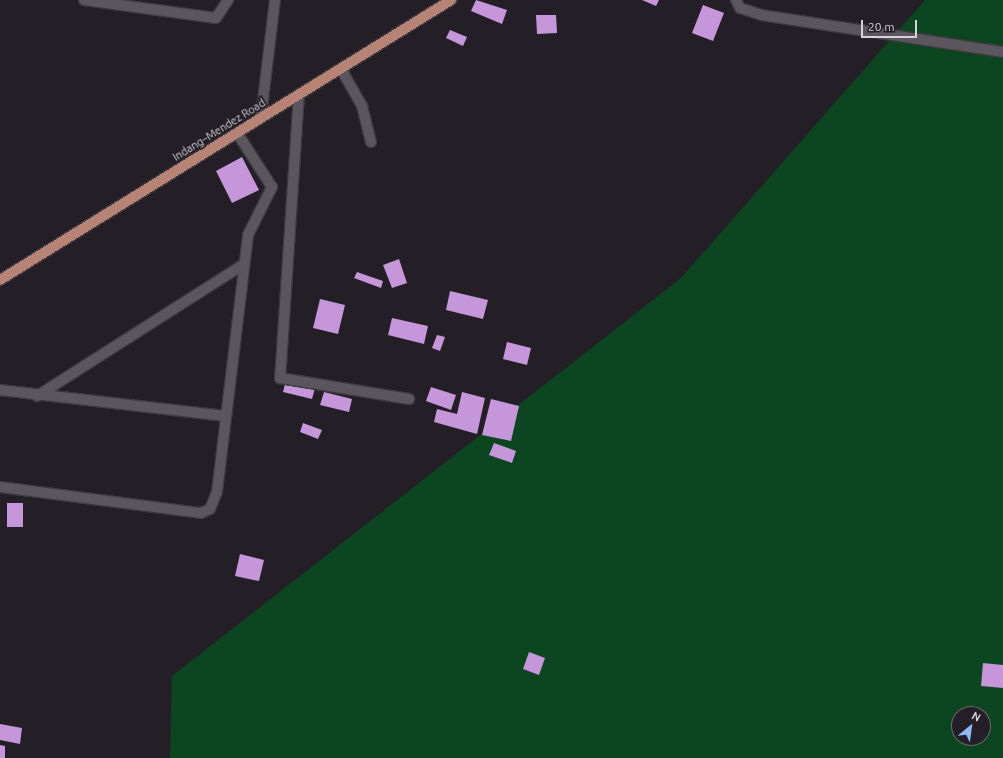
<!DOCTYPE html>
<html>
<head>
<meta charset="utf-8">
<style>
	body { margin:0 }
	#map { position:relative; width:1003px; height:758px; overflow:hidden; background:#241f26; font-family:Ubuntu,sans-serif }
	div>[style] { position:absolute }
	.green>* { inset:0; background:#0b4620 }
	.building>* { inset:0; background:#c696db }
	.roads { filter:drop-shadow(1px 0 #3d393f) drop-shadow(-1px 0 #3d393f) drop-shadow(0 1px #3d393f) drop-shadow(0 -1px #3d393f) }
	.minor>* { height:10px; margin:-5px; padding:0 5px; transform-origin:5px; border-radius:5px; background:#5b555e }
	.major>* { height:10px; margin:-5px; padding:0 5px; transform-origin:5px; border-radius:5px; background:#b68374 }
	span { translate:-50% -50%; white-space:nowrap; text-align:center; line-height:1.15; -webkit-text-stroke:4px #241f26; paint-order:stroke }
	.street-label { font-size:11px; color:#d5d2d7 }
	.north { position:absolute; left:951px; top:706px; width:40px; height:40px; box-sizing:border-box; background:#241f26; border:1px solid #6b676d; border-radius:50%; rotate:29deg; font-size:11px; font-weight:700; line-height:16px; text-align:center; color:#d5d2d7 }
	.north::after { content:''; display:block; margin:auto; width:14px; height:18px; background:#90b8fd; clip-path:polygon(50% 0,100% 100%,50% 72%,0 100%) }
	.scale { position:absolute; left:861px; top:20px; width:56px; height:18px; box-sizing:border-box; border:2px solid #d5d2d7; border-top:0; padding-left:5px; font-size:12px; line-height:14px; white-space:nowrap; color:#d5d2d7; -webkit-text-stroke:3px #241f26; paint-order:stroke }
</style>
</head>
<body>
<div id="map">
	<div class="green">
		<div style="clip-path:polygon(evenodd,925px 0,1003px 0,1003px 758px,170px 758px,172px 676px,681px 278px,925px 0,959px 714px,983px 714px,983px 738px,959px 738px,959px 714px)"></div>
	</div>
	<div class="building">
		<div style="clip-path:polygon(476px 0,507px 10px,502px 24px,471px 11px)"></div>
		<div style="clip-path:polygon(642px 0,659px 0,656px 6px)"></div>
		<div style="clip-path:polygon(703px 5px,724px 13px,713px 41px,692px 33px)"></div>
		<div style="clip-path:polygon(536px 15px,556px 15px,557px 33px,537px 34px)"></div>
		<div style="clip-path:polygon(450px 30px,467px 37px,463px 46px,446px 38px)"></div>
		<div style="clip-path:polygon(242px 157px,259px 190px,232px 203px,216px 171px)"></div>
		<div style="clip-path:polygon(399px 259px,407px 283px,392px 288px,383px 265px)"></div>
		<div style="clip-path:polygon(357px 272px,383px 281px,381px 288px,354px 278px)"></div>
		<div style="clip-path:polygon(450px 291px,488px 300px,483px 319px,446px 310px)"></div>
		<div style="clip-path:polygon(320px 299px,345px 305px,338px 334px,313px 328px)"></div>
		<div style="clip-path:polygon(392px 318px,428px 326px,424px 344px,388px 335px)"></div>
		<div style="clip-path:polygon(437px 335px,445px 337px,440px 351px,432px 348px)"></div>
		<div style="clip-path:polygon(507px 342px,531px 348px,527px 365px,503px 359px)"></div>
		<div style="clip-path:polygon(286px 380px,315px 388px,312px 399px,283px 392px)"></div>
		<div style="clip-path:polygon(431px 387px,456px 395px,451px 410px,426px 401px)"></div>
		<div style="clip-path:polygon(324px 392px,352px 399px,349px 412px,320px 405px)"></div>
		<div style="clip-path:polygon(462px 392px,485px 398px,477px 434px,434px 422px,437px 409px,457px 414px)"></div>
		<div style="clip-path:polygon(491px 399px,519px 406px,511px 441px,482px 435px)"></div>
		<div style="clip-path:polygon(303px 423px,322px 430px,318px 439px,300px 432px)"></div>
		<div style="clip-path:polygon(494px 443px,516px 451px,512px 463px,489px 455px)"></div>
		<div style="clip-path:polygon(7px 503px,23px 503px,23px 527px,7px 527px)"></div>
		<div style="clip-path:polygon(240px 554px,264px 560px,259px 581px,235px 576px)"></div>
		<div style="clip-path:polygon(529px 652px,545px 658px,539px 675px,523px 669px)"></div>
		<div style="clip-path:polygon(983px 663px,1003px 665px,1003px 688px,981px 686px)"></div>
		<div style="clip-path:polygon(0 724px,22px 728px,20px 744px,0 740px)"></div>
		<div style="clip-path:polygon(0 745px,5px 746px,5px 758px,0 758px)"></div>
	</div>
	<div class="roads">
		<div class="minor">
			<div style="left:84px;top:0;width:133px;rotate:7.8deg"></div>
			<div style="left:216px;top:18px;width:22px;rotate:-56deg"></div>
			<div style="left:736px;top:0;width:9px;rotate:63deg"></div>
			<div style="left:740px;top:8px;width:22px;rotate:18deg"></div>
			<div style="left:761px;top:15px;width:245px;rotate:8.7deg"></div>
			<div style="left:341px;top:69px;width:43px;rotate:60.4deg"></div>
			<div style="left:362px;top:106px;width:37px;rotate:76deg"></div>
			<div style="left:299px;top:94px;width:285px;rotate:93.8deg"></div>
			<div style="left:280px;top:378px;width:131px;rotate:9.2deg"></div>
			<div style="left:261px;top:117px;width:118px;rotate:-83.2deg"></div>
			<div style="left:0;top:390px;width:227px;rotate:6.6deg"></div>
			<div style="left:37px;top:396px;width:246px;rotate:-32.5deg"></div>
			<div style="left:0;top:487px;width:203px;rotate:7.4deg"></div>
			<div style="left:201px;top:513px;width:10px;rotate:-24deg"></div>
			<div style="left:210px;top:509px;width:18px;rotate:-68deg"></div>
			<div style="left:217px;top:492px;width:259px;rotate:-83.1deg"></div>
			<div style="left:248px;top:235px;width:54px;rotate:-63.4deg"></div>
			<div style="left:272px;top:187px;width:64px;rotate:-122.9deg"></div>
		</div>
		<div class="major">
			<div style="left:0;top:280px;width:531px;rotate:-31.83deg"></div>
		</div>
	</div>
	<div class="street-label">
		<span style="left:219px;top:130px;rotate:-32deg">Indang–Mendez Road</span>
	</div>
	<div class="north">N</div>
	<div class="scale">20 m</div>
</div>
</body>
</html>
